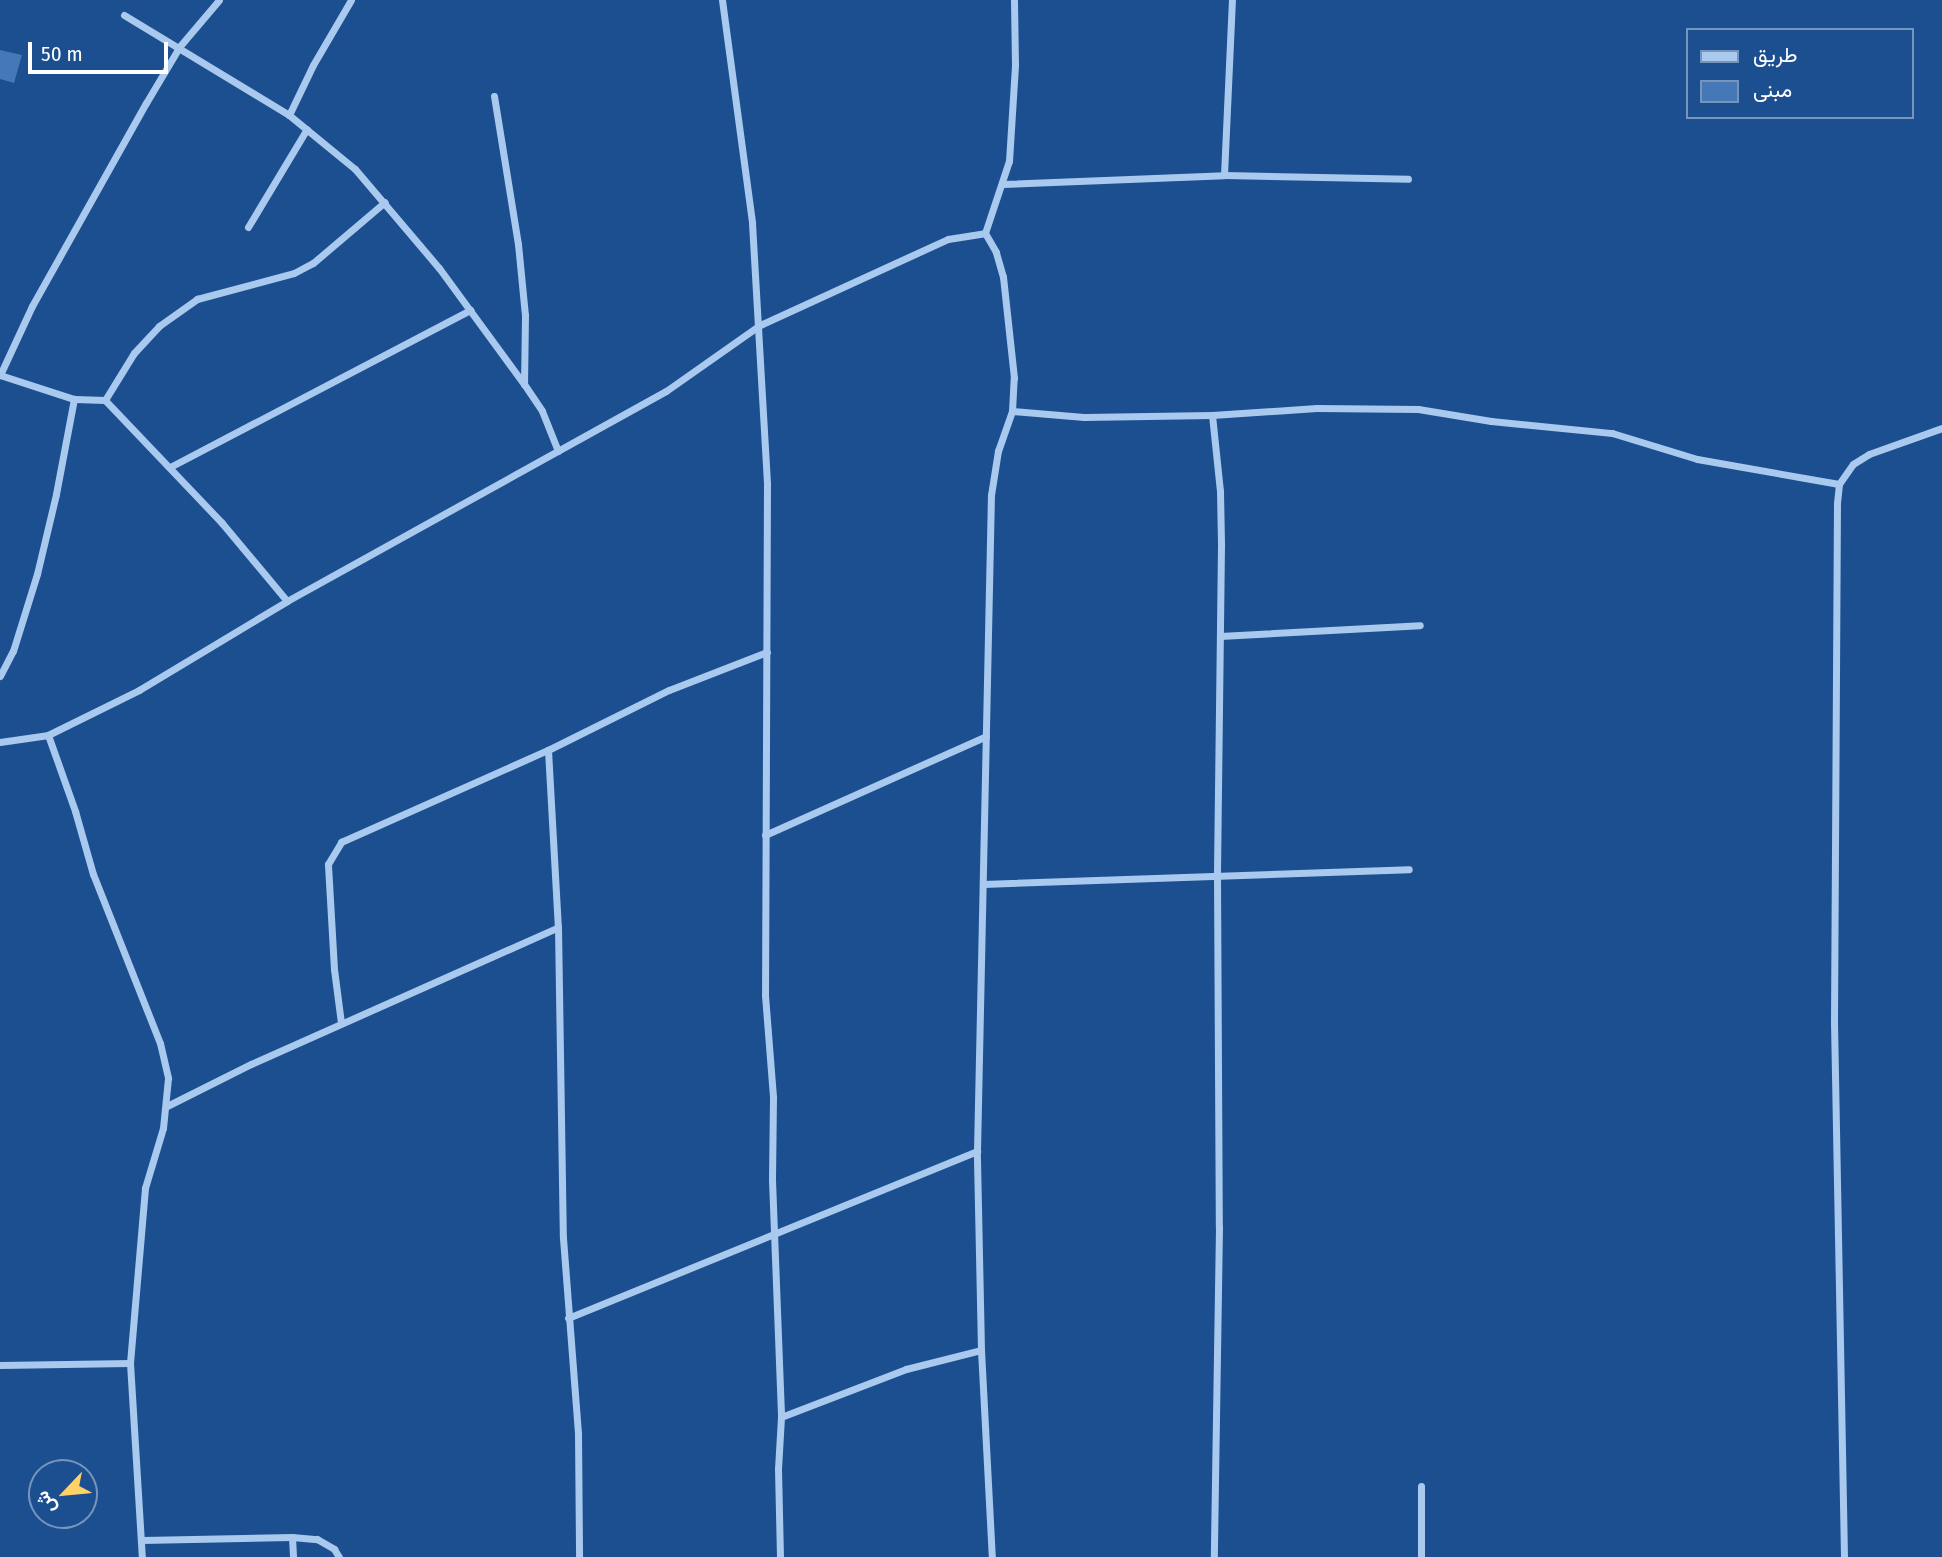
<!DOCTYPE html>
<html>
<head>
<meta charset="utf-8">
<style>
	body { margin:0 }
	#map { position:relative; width:1942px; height:1557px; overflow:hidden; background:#1b4f8f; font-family:"Fira Sans Condensed",Vazirmatn,sans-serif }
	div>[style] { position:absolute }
	.building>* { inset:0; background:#4478b7 }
	.minor>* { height:7px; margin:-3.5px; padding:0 3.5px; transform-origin:3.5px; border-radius:3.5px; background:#a9c9ee }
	span { translate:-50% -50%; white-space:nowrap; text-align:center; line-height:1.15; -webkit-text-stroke:5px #1b4f8f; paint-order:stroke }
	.legend { position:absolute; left:1686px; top:28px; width:228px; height:91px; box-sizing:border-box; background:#1b4f8f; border:2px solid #7695bc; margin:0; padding:9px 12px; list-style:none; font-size:21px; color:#fff }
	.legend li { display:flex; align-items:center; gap:14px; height:35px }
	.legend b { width:35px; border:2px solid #7695bc }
	.north { position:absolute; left:28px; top:1459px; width:70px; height:70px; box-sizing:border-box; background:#1b4f8f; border:2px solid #7695bc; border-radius:50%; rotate:244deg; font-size:19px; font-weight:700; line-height:28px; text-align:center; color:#fff }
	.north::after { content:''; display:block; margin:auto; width:24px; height:32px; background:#ffd166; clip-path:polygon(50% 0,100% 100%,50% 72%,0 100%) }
	.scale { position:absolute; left:28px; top:42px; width:140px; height:32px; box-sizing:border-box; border:4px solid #fff; border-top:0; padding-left:9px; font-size:21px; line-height:24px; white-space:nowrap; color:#fff; -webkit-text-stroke:5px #1b4f8f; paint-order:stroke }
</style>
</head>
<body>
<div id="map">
	<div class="building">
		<div style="clip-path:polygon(0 50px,22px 55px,14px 83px,0 79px)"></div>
	</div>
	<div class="minor">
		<div style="left:722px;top:0;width:225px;rotate:82.3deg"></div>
		<div style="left:752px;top:223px;width:261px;rotate:86.7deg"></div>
		<div style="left:767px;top:484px;width:511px;rotate:90.22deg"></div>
		<div style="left:765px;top:995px;width:102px;rotate:85.5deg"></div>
		<div style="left:773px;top:1097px;width:83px;rotate:90.7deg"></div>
		<div style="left:772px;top:1180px;width:237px;rotate:87.8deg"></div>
		<div style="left:124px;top:15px;width:193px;rotate:31.2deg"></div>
		<div style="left:289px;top:115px;width:85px;rotate:39.3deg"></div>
		<div style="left:355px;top:169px;width:130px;rotate:49.7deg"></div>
		<div style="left:439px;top:268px;width:144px;rotate:53.8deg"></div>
		<div style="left:524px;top:384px;width:32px;rotate:56deg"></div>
		<div style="left:542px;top:411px;width:43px;rotate:68.2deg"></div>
		<div style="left:494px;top:96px;width:150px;rotate:80.8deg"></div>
		<div style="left:518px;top:244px;width:71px;rotate:84.4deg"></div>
		<div style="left:525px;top:315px;width:69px;rotate:90.8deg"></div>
		<div style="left:289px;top:115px;width:55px;rotate:-64.4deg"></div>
		<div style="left:313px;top:65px;width:75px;rotate:-59.7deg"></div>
		<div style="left:1224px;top:175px;width:184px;rotate:1.2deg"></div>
		<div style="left:1003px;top:184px;width:221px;rotate:-2.3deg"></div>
		<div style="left:1224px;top:175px;width:175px;rotate:-87.4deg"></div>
		<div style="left:248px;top:227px;width:114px;rotate:-59deg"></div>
		<div style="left:0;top:375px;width:76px;rotate:-65.1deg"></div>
		<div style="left:32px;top:306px;width:233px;rotate:-60.7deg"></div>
		<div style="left:146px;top:103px;width:66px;rotate:-59.2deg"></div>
		<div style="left:180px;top:46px;width:60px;rotate:-49.7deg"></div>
		<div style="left:0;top:375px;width:78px;rotate:18deg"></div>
		<div style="left:74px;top:399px;width:31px;rotate:2deg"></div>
		<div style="left:1012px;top:411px;width:72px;rotate:4.8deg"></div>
		<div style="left:1084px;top:417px;width:128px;rotate:-0.9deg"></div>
		<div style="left:1212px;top:415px;width:76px;rotate:84deg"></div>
		<div style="left:1220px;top:491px;width:54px;rotate:88.9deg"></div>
		<div style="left:1221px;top:545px;width:332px;rotate:90.7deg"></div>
		<div style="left:1217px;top:877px;width:350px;rotate:89.7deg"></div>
		<div style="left:1219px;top:1227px;width:330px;rotate:90.9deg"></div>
		<div style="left:1212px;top:415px;width:105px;rotate:-3.8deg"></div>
		<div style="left:1317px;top:408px;width:101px;rotate:0.6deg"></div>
		<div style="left:1418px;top:409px;width:74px;rotate:9.3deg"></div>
		<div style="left:1491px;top:421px;width:122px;rotate:5.7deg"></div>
		<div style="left:1612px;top:433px;width:89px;rotate:17deg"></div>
		<div style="left:1697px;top:459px;width:144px;rotate:10deg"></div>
		<div style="left:170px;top:467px;width:339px;rotate:-27.6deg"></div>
		<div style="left:287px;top:601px;width:102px;rotate:-129.8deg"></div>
		<div style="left:222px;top:523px;width:170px;rotate:-133.6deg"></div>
		<div style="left:105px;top:400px;width:55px;rotate:-58.3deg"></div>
		<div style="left:134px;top:353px;width:37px;rotate:-47deg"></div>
		<div style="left:159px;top:326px;width:47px;rotate:-35.4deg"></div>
		<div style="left:197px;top:299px;width:100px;rotate:-15deg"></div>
		<div style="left:294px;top:273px;width:21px;rotate:-28deg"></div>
		<div style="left:313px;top:263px;width:94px;rotate:-40.3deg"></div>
		<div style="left:1220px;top:636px;width:200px;rotate:-3.1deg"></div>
		<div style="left:0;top:676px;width:28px;rotate:-63deg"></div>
		<div style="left:13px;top:651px;width:81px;rotate:-72.7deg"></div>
		<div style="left:37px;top:574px;width:82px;rotate:-76.6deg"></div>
		<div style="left:56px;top:494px;width:97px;rotate:-79.3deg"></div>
		<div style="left:48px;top:735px;width:81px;rotate:70.4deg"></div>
		<div style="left:75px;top:811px;width:66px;rotate:74.1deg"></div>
		<div style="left:93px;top:874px;width:182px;rotate:68.4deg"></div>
		<div style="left:160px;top:1043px;width:36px;rotate:77deg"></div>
		<div style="left:168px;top:1078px;width:50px;rotate:95.7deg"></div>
		<div style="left:163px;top:1128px;width:63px;rotate:106.7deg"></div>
		<div style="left:145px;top:1188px;width:176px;rotate:94.9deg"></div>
		<div style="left:130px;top:1363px;width:194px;rotate:86.5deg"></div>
		<div style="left:0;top:742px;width:49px;rotate:-8.3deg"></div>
		<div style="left:48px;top:735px;width:102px;rotate:-26.3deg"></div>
		<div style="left:139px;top:690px;width:173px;rotate:-31deg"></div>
		<div style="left:287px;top:601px;width:433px;rotate:-29deg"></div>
		<div style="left:666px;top:391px;width:115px;rotate:-35.1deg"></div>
		<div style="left:760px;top:325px;width:207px;rotate:-24.6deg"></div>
		<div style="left:948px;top:239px;width:37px;rotate:-9deg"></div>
		<div style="left:548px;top:750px;width:177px;rotate:86.8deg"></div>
		<div style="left:558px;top:927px;width:311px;rotate:89.1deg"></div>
		<div style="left:563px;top:1238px;width:197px;rotate:85.6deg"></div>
		<div style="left:578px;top:1434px;width:123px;rotate:89.5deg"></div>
		<div style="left:765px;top:835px;width:242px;rotate:-24.1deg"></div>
		<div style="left:983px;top:884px;width:426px;rotate:-2deg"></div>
		<div style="left:341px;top:1023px;width:54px;rotate:-97.4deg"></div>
		<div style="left:334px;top:969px;width:105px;rotate:-93.3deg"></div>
		<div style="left:328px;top:864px;width:26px;rotate:-59deg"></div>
		<div style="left:341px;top:842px;width:227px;rotate:-24deg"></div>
		<div style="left:548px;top:750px;width:135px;rotate:-26.4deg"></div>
		<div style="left:669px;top:690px;width:105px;rotate:-21.2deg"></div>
		<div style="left:167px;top:1106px;width:94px;rotate:-26.6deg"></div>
		<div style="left:251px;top:1064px;width:336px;rotate:-24deg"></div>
		<div style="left:568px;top:1318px;width:442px;rotate:-22.2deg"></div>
		<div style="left:981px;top:1350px;width:199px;rotate:-91.2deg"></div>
		<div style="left:977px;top:1151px;width:656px;rotate:-88.78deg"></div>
		<div style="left:991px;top:495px;width:45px;rotate:-81deg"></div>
		<div style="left:998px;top:451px;width:42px;rotate:-70.7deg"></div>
		<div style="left:1012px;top:411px;width:33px;rotate:-87deg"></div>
		<div style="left:1014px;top:378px;width:102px;rotate:-96.2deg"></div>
		<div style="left:1003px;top:277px;width:26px;rotate:-106deg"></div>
		<div style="left:996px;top:252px;width:22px;rotate:-120deg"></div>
		<div style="left:985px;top:233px;width:76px;rotate:-71.6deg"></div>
		<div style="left:1009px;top:161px;width:96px;rotate:-86.4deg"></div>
		<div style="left:1015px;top:65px;width:65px;rotate:-90.9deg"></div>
		<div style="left:0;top:1365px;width:130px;rotate:-0.9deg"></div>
		<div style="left:1421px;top:1486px;width:71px;rotate:90deg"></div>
		<div style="left:292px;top:1537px;width:20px;rotate:87deg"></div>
		<div style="left:142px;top:1540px;width:150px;rotate:-1.1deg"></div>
		<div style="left:292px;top:1537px;width:25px;rotate:5deg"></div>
		<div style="left:317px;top:1539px;width:20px;rotate:30deg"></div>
		<div style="left:334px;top:1549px;width:9px;rotate:58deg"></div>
		<div style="left:780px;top:1557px;width:88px;rotate:-91.3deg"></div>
		<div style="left:778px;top:1469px;width:52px;rotate:-86.7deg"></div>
		<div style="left:781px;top:1417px;width:134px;rotate:-21deg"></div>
		<div style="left:906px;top:1369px;width:77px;rotate:-14.2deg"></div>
		<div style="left:981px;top:1350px;width:207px;rotate:87deg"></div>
		<div style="left:1844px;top:1557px;width:534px;rotate:-91.07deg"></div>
		<div style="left:1834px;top:1023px;width:520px;rotate:-89.67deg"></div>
		<div style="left:1837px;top:503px;width:19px;rotate:-84deg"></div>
		<div style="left:1839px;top:484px;width:24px;rotate:-55deg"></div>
		<div style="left:1853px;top:464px;width:19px;rotate:-32deg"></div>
		<div style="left:1869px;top:454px;width:77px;rotate:-19.6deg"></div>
	</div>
	<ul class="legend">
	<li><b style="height:9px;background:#a9c9ee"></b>طريق</li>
	<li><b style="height:19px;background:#4478b7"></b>مبنى</li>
	</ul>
	<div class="north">ش</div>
	<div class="scale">50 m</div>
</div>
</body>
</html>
